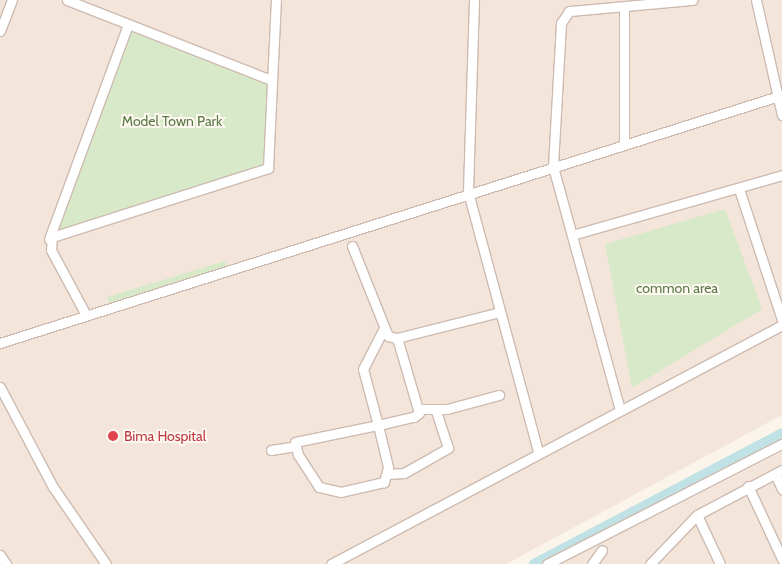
<!DOCTYPE html>
<html>
<head>
<meta charset="utf-8">
<style>
	body { margin:0 }
	#map { position:relative; width:782px; height:564px; overflow:hidden; background:#fbf4eb; font-family:Cabin,sans-serif }
	div>[style] { position:absolute }
	.residential>* { inset:0; background:#f3e5d9 }
	.green>* { inset:0; background:#d8e9c9 }
	.canal>* { height:10px; margin:-5px; padding:0 5px; transform-origin:5px; border-radius:5px; background:#c0e2e4 }
	.roads { filter:drop-shadow(1px 0 #cdbbb1) drop-shadow(-1px 0 #cdbbb1) drop-shadow(0 1px #cdbbb1) drop-shadow(0 -1px #cdbbb1) }
	.minor>* { height:9px; margin:-4.5px; padding:0 4.5px; transform-origin:4.5px; border-radius:4.5px; background:#fff }
	.dots>* { width:14px; height:14px; translate:-50% -50%; box-sizing:border-box; border:2px solid #fef8f1; border-radius:50% }
	span { translate:-50% -50%; white-space:nowrap; text-align:center; line-height:1.15; -webkit-text-stroke:4px #fef8f1; paint-order:stroke }
	.park-label { font-size:14px; color:#5a7a47 }
	.health-label { font-size:14px; color:#be3a42 }
	.left { translate:0 -50%; text-align:left }
</style>
</head>
<body>
<div id="map">
	<div class="residential">
		<div style="clip-path:polygon(0 0,782px 0,782px 415px,506px 564px,0 564px)"></div>
		<div style="clip-path:polygon(782px 452px,782px 564px,561px 564px)"></div>
	</div>
	<div class="green">
		<div style="clip-path:polygon(128px 24px,271px 80px,268px 168px,52px 237px)"></div>
		<div style="clip-path:polygon(725px 209px,762px 309px,632px 388px,605px 244px)"></div>
		<div style="clip-path:polygon(225px 261px,227px 270px,110px 306px,107px 297px)"></div>
	</div>
	<div class="canal">
		<div style="left:534px;top:564px;width:280px;rotate:-27.8deg"></div>
	</div>
	<div class="roads">
		<div class="minor">
			<div style="left:67px;top:0;width:219px;rotate:21.4deg"></div>
			<div style="left:474px;top:0;width:192px;rotate:91.8deg"></div>
			<div style="left:468px;top:192px;width:269px;rotate:74.9deg"></div>
			<div style="left:756px;top:0;width:118px;rotate:77.3deg"></div>
			<div style="left:0;top:31px;width:33px;rotate:-69deg"></div>
			<div style="left:624px;top:144px;width:137px;rotate:-90deg"></div>
			<div style="left:739px;top:189px;width:138px;rotate:71.8deg"></div>
			<div style="left:572px;top:235px;width:218px;rotate:-15.9deg"></div>
			<div style="left:49px;top:239px;width:229px;rotate:-69.8deg"></div>
			<div style="left:352px;top:246px;width:97px;rotate:68.2deg"></div>
			<div style="left:388px;top:336px;width:9px;rotate:13deg"></div>
			<div style="left:397px;top:338px;width:106px;rotate:-14.2deg"></div>
			<div style="left:86px;top:315px;width:74px;rotate:-118.3deg"></div>
			<div style="left:51px;top:250px;width:13px;rotate:-86deg"></div>
			<div style="left:52px;top:237px;width:227px;rotate:-17.7deg"></div>
			<div style="left:268px;top:168px;width:168px;rotate:-87.3deg"></div>
			<div style="left:383px;top:330px;width:44px;rotate:117.1deg"></div>
			<div style="left:363px;top:369px;width:58px;rotate:75deg"></div>
			<div style="left:378px;top:425px;width:43px;rotate:76.6deg"></div>
			<div style="left:388px;top:467px;width:16px;rotate:105deg"></div>
			<div style="left:384px;top:482px;width:44px;rotate:166.9deg"></div>
			<div style="left:341px;top:492px;width:23px;rotate:-167deg"></div>
			<div style="left:319px;top:487px;width:38px;rotate:-123deg"></div>
			<div style="left:298px;top:455px;width:13px;rotate:-103deg"></div>
			<div style="left:295px;top:442px;width:85px;rotate:-11.6deg"></div>
			<div style="left:378px;top:425px;width:37px;rotate:-13deg"></div>
			<div style="left:414px;top:417px;width:6px;rotate:-39deg"></div>
			<div style="left:419px;top:413px;width:78px;rotate:-106.3deg"></div>
			<div style="left:0;top:343px;width:820px;rotate:-17.6deg"></div>
			<div style="left:0;top:387px;width:113px;rotate:62.1deg"></div>
			<div style="left:53px;top:487px;width:93px;rotate:55.5deg"></div>
			<div style="left:420px;top:409px;width:27px"></div>
			<div style="left:447px;top:409px;width:54px;rotate:-15.1deg"></div>
			<div style="left:620px;top:410px;width:253px;rotate:-105.4deg"></div>
			<div style="left:553px;top:166px;width:143px;rotate:-86.8deg"></div>
			<div style="left:561px;top:23px;width:14px;rotate:-56deg"></div>
			<div style="left:569px;top:11px;width:124px;rotate:-5.1deg"></div>
			<div style="left:271px;top:450px;width:25px;rotate:-9deg"></div>
			<div style="left:387px;top:474px;width:17px;rotate:-3deg"></div>
			<div style="left:404px;top:473px;width:51px;rotate:-29.6deg"></div>
			<div style="left:448px;top:448px;width:39px;rotate:-108deg"></div>
			<div style="left:775px;top:474px;width:17px;rotate:65deg"></div>
			<div style="left:748px;top:486px;width:81px;rotate:65deg"></div>
			<div style="left:697px;top:515px;width:54px;rotate:64.9deg"></div>
			<div style="left:0;top:555px;width:11px;rotate:56deg"></div>
			<div style="left:331px;top:564px;width:510px;rotate:-27.92deg"></div>
			<div style="left:547px;top:564px;width:264px;rotate:-27.1deg"></div>
			<div style="left:592px;top:564px;width:17px;rotate:-54deg"></div>
			<div style="left:650px;top:564px;width:68px;rotate:-46.2deg"></div>
			<div style="left:697px;top:515px;width:96px;rotate:-27.9deg"></div>
		</div>
	</div>
	<div class="dots">
		<div style="left:113px;top:436px;background:#e0444e"></div>
	</div>
	<div class="park-label">
		<span style="left:172px;top:121px">Model Town Park</span>
		<span style="left:677px;top:288px">common area</span>
	</div>
	<div class="health-label">
		<span class="left" style="left:124px;top:436px">Bima Hospital</span>
	</div>
</div>
</body>
</html>
